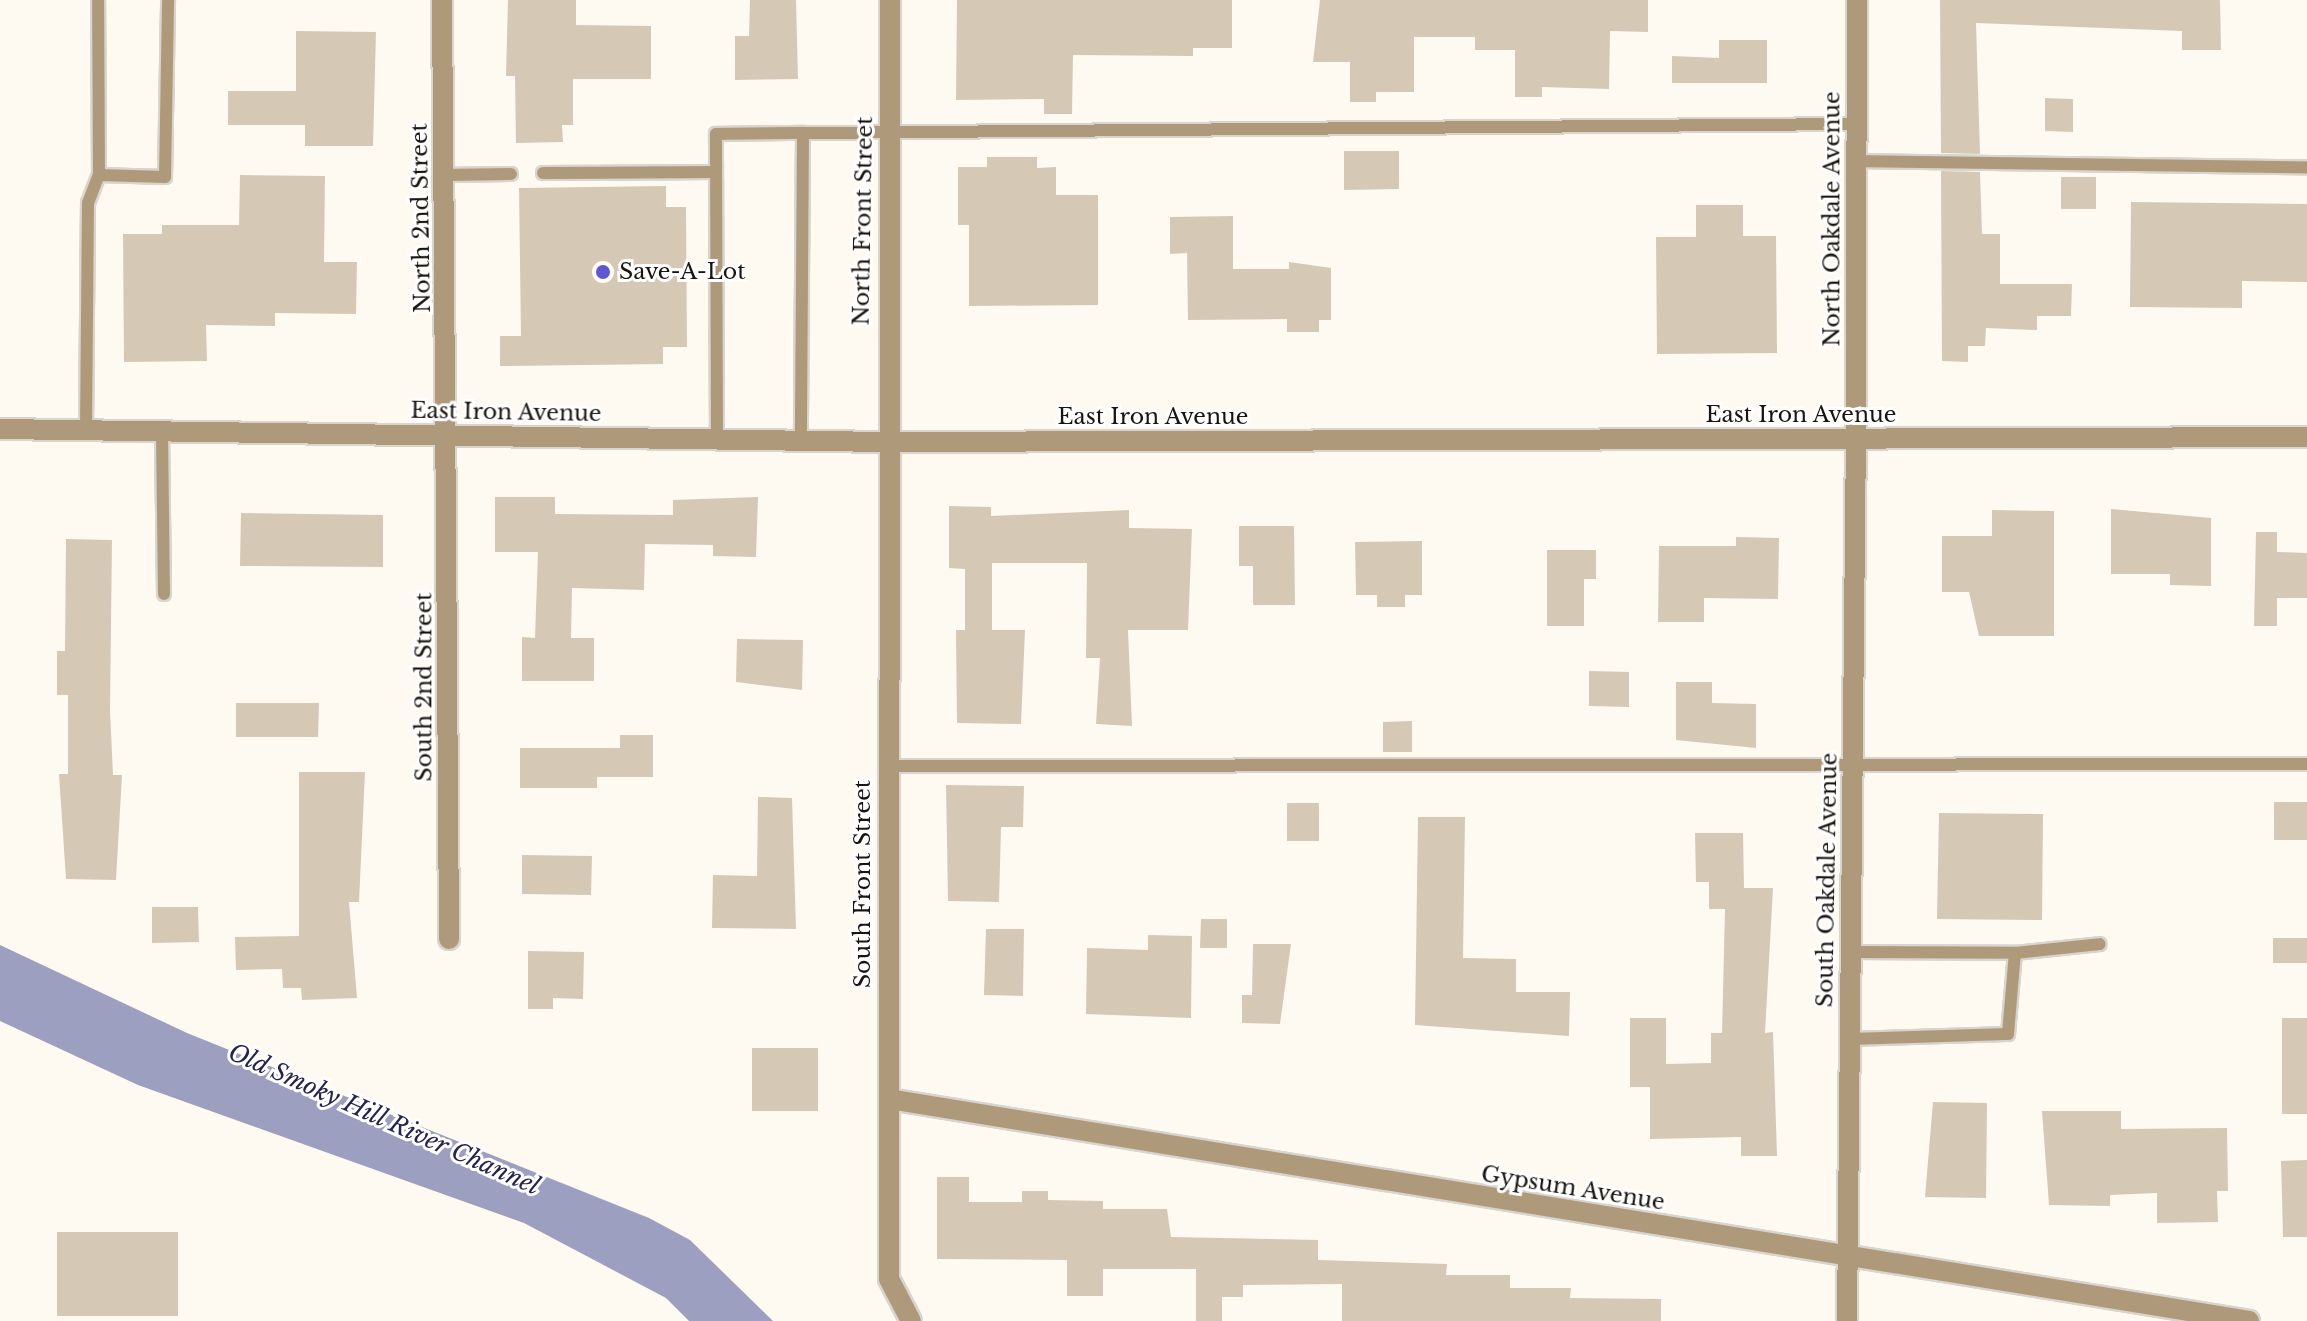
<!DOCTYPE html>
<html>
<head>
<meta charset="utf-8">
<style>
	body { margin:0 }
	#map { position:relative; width:2307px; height:1321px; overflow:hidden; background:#fef9f1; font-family:"Libre Baskerville",serif }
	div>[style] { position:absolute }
	.water>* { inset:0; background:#9d9fc1 }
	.building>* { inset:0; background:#d5c9b6 }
	.roads { filter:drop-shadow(2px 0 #d9d4cd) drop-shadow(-2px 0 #d9d4cd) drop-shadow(0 2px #d9d4cd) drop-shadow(0 -2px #d9d4cd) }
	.service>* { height:12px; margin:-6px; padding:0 6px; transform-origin:6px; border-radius:6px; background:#ae9a7b }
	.minor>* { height:20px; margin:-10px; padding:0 10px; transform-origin:10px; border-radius:10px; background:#ae9a7b }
	.tertiary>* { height:20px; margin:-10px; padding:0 10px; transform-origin:10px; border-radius:10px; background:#ae9a7b }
	.dots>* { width:22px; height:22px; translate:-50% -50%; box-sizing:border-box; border:4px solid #fff; border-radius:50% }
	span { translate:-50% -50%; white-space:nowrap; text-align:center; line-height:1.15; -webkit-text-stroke:6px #fff; paint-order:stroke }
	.street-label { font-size:22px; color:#19140e }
	.poi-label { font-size:22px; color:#19140e }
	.left { translate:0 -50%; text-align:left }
	.water-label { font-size:24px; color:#252350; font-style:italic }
</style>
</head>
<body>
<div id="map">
	<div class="water">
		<div style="clip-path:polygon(0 945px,187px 1033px,649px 1218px,690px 1240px,773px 1321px,689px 1321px,666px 1298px,524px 1223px,138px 1085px,0 1021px)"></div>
	</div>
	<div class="building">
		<div style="clip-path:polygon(508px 0,576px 0,576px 25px,651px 26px,651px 79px,573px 79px,573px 125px,562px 125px,563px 142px,516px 143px,515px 76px,506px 76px)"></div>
		<div style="clip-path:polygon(750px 0,796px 0,798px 79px,735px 80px,735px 36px,749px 36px)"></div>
		<div style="clip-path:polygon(957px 0,1232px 0,1232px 48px,1193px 48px,1193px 56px,1073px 55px,1072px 114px,1044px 114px,1044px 99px,956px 100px)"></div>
		<div style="clip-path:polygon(1320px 0,1648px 0,1648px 32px,1610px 31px,1609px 89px,1542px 87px,1542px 97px,1515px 97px,1515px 50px,1475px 50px,1475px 37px,1414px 37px,1414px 92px,1376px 92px,1376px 102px,1350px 102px,1350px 62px,1313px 62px)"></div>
		<div style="clip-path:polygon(1940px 0,2220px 0,2221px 50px,2182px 50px,2182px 31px,1976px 23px,1980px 154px,1941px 153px)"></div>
		<div style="clip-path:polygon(296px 31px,376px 32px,373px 146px,305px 146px,305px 125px,228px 125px,228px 91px,296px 91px)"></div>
		<div style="clip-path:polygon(1719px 40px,1767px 40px,1767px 83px,1672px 83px,1672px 56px,1719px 58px)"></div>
		<div style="clip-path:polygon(2045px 98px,2073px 99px,2073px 132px,2045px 131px)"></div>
		<div style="clip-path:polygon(1344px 151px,1399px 151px,1399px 189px,1344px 190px)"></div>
		<div style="clip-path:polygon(987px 157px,1037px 157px,1037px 168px,1056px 167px,1056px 195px,1098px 195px,1098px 305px,969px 306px,969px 225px,958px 225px,958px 167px,987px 167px)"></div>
		<div style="clip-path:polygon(1941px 171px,1980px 172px,1982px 234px,2000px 234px,2000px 284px,2072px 284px,2071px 316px,2037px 316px,2037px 330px,1986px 328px,1985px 346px,1968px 346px,1968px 362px,1942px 361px)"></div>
		<div style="clip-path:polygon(240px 175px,325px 176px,324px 262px,357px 262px,356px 314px,275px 313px,275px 326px,206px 325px,207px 361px,124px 362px,123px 234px,162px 234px,162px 225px,239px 225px)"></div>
		<div style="clip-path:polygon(2061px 177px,2096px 177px,2096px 209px,2061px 209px)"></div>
		<div style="clip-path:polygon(666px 186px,666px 207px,686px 207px,687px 347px,663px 347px,663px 364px,500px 366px,500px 336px,521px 336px,519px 188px)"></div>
		<div style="clip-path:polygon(2131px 202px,2307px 204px,2307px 282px,2242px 281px,2242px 308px,2130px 307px)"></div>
		<div style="clip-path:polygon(1696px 205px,1743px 205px,1743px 236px,1776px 236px,1777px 353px,1657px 354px,1656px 237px,1696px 237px)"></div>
		<div style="clip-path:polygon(1233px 216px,1233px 269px,1289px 269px,1289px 262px,1331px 268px,1331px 320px,1319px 320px,1319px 332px,1287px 332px,1287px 319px,1188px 320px,1187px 253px,1170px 254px,1170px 217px)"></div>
		<div style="clip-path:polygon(495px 497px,555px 497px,555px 514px,673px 515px,673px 500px,758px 497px,756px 557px,713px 556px,713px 545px,645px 544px,644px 590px,572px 588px,571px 638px,594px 638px,594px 681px,522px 681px,522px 637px,535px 638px,538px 552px,495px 552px)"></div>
		<div style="clip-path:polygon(949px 506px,991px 507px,991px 516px,1129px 510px,1129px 528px,1192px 529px,1188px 630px,1128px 630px,1132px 726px,1096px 724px,1100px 658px,1086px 658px,1087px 563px,992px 563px,992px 630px,1025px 630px,1021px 724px,957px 723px,956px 630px,965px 630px,965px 569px,949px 568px)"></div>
		<div style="clip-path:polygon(2111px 509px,2211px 518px,2211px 586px,2170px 585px,2170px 574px,2111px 574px)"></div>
		<div style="clip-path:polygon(1992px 510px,2054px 511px,2054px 636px,1979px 636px,1969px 592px,1942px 592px,1942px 536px,1992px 536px)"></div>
		<div style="clip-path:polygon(241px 513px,383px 515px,383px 567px,240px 566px)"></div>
		<div style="clip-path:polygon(1239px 526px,1294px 526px,1295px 605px,1253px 605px,1253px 566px,1239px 566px)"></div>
		<div style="clip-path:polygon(2256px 532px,2277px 532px,2277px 552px,2307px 553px,2307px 598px,2277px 598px,2277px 626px,2254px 626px)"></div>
		<div style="clip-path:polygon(1736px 537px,1779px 538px,1778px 599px,1704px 598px,1704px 622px,1658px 622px,1659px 546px,1736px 546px)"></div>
		<div style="clip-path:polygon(66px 539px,112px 540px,110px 710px,113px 775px,122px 775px,116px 880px,66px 879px,59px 774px,68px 774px,68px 695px,57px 695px,57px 651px,65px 651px)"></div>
		<div style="clip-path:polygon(1422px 541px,1422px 595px,1405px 595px,1405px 607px,1377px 607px,1377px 595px,1356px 595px,1355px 542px)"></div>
		<div style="clip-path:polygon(1547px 550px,1596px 550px,1596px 579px,1584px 579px,1584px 626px,1547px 626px)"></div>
		<div style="clip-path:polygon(737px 639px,803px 640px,802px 690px,736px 682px)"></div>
		<div style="clip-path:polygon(1589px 671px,1629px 672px,1629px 707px,1589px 706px)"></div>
		<div style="clip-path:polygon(1676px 682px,1712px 682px,1712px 703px,1756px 704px,1756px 748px,1676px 740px)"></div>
		<div style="clip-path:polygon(236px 703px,319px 703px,318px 737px,236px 737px)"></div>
		<div style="clip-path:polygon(1412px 721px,1412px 752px,1383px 752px,1383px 722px)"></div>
		<div style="clip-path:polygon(620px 735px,653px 735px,653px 777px,597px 777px,597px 788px,520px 788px,520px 748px,620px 748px)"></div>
		<div style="clip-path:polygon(299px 772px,365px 772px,359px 902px,349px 902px,357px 998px,302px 1000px,301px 988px,283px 988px,282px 969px,236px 970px,235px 937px,299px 936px)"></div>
		<div style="clip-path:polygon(946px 785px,1024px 786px,1023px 827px,1001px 827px,999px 902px,948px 901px)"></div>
		<div style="clip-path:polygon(758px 797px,792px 798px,796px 929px,712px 928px,713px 875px,757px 876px)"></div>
		<div style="clip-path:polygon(2274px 802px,2307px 802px,2307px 840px,2274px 840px)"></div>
		<div style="clip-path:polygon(1287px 803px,1319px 803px,1319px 841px,1287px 841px)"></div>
		<div style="clip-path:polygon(1939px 813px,2043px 814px,2042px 920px,1937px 919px)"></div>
		<div style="clip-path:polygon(1418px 817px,1465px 817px,1463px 958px,1516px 959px,1516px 992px,1570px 992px,1569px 1036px,1415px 1025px)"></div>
		<div style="clip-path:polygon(1695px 833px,1743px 833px,1744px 888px,1773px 888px,1765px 1033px,1773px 1032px,1777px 1156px,1741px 1156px,1741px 1137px,1650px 1139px,1650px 1087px,1630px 1087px,1630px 1018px,1666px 1018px,1666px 1064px,1711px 1063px,1711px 1033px,1722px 1033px,1725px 909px,1709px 909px,1709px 882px,1696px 882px)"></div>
		<div style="clip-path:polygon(522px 855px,592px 856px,591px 895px,522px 894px)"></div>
		<div style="clip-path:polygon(152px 907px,198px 907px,199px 942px,152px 943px)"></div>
		<div style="clip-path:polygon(1201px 919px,1227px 919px,1227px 948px,1200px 948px)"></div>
		<div style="clip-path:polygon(986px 929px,1024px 929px,1023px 996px,984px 995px)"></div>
		<div style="clip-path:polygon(1148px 935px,1192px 936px,1191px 1018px,1086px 1014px,1087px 948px,1148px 950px)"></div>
		<div style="clip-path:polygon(2273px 938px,2307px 938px,2307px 963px,2273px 963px)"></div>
		<div style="clip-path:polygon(1253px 944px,1291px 944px,1280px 1024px,1242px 1023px,1242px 995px,1252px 995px)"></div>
		<div style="clip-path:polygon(528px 951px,584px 952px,583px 999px,553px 998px,553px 1009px,528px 1009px)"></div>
		<div style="clip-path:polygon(2282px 1018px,2307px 1018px,2307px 1114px,2282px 1114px)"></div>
		<div style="clip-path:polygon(752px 1048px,818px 1048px,818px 1111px,752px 1111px)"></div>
		<div style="clip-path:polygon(1933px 1102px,1987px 1103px,1986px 1198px,1925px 1197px)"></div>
		<div style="clip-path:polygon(2042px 1111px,2121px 1111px,2121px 1129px,2227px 1128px,2228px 1191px,2217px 1191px,2218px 1222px,2157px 1223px,2157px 1193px,2110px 1195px,2110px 1206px,2049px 1205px)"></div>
		<div style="clip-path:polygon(2307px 1160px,2307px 1237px,2283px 1237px,2281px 1161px)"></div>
		<div style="clip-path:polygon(937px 1177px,969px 1177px,969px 1202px,1022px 1202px,1022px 1191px,1048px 1191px,1048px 1200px,1103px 1201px,1103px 1209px,1167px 1209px,1171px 1237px,1318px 1240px,1318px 1260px,1447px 1264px,1446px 1275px,1510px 1275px,1510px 1288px,1571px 1288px,1570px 1298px,1661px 1299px,1661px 1321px,1342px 1321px,1342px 1284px,1243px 1285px,1243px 1297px,1222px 1297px,1222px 1321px,1196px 1321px,1196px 1269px,1103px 1269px,1103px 1296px,1067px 1296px,1067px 1260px,937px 1259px)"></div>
		<div style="clip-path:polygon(57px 1232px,178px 1232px,178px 1316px,57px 1316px)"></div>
	</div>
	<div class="roads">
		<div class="service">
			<div style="left:803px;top:133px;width:1053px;rotate:-0.49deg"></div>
			<div style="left:1856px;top:161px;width:451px;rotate:0.8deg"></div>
			<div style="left:543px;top:173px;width:173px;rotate:-0.3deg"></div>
			<div style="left:99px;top:175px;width:66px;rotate:1.7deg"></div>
			<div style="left:165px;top:177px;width:177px;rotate:-89deg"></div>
			<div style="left:444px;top:175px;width:67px;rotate:-0.9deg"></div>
			<div style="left:86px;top:430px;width:227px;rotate:-89.5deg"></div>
			<div style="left:88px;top:203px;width:30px;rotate:-69deg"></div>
			<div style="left:99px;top:175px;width:175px;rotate:-90.3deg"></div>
			<div style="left:162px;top:431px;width:163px;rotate:89.3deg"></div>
			<div style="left:717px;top:439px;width:305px;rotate:-90.2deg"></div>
			<div style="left:716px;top:134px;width:87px;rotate:-0.7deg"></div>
			<div style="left:803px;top:133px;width:308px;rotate:90.4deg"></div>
			<div style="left:886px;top:766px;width:1421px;rotate:-0.08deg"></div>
			<div style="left:1850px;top:952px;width:165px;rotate:0.3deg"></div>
			<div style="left:2015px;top:953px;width:85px;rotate:-6deg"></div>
			<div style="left:1849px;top:1039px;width:159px;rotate:-1.8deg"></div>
			<div style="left:2008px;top:1034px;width:81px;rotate:-85.1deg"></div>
		</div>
		<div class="minor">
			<div style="left:442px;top:0;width:939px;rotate:89.57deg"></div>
			<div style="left:890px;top:0;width:1279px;rotate:90.04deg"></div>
			<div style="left:889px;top:1279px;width:47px;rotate:62.4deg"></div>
			<div style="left:1856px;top:439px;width:439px;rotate:-89.9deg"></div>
			<div style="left:889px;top:1099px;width:1378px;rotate:9.27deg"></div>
		</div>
		<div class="tertiary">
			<div style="left:0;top:429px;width:884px;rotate:0.84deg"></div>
			<div style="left:884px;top:442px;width:1423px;rotate:-0.2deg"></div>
			<div style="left:1847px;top:1321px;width:882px;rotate:-89.42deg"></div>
		</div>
	</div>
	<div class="dots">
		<div style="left:603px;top:272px;background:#6156cf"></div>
	</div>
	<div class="street-label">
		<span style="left:421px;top:218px;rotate:-91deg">North 2nd Street</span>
		<span style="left:1832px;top:219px;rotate:-90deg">North Oakdale Avenue</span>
		<span style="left:863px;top:221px;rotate:-89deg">North Front Street</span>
		<span style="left:506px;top:412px;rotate:1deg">East Iron Avenue</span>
		<span style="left:1801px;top:415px">East Iron Avenue</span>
		<span style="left:1153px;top:417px">East Iron Avenue</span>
		<span style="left:424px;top:687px;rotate:-90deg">South 2nd Street</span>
		<span style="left:1827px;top:880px;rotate:-89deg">South Oakdale Avenue</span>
		<span style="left:863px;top:884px;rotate:-90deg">South Front Street</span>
		<span style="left:1573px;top:1188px;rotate:9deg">Gypsum Avenue</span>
	</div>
	<div class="poi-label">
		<span class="left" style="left:619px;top:272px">Save-A-Lot</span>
	</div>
	<div class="water-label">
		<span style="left:384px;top:1119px;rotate:24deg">Old Smoky Hill River Channel</span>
	</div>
</div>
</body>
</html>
